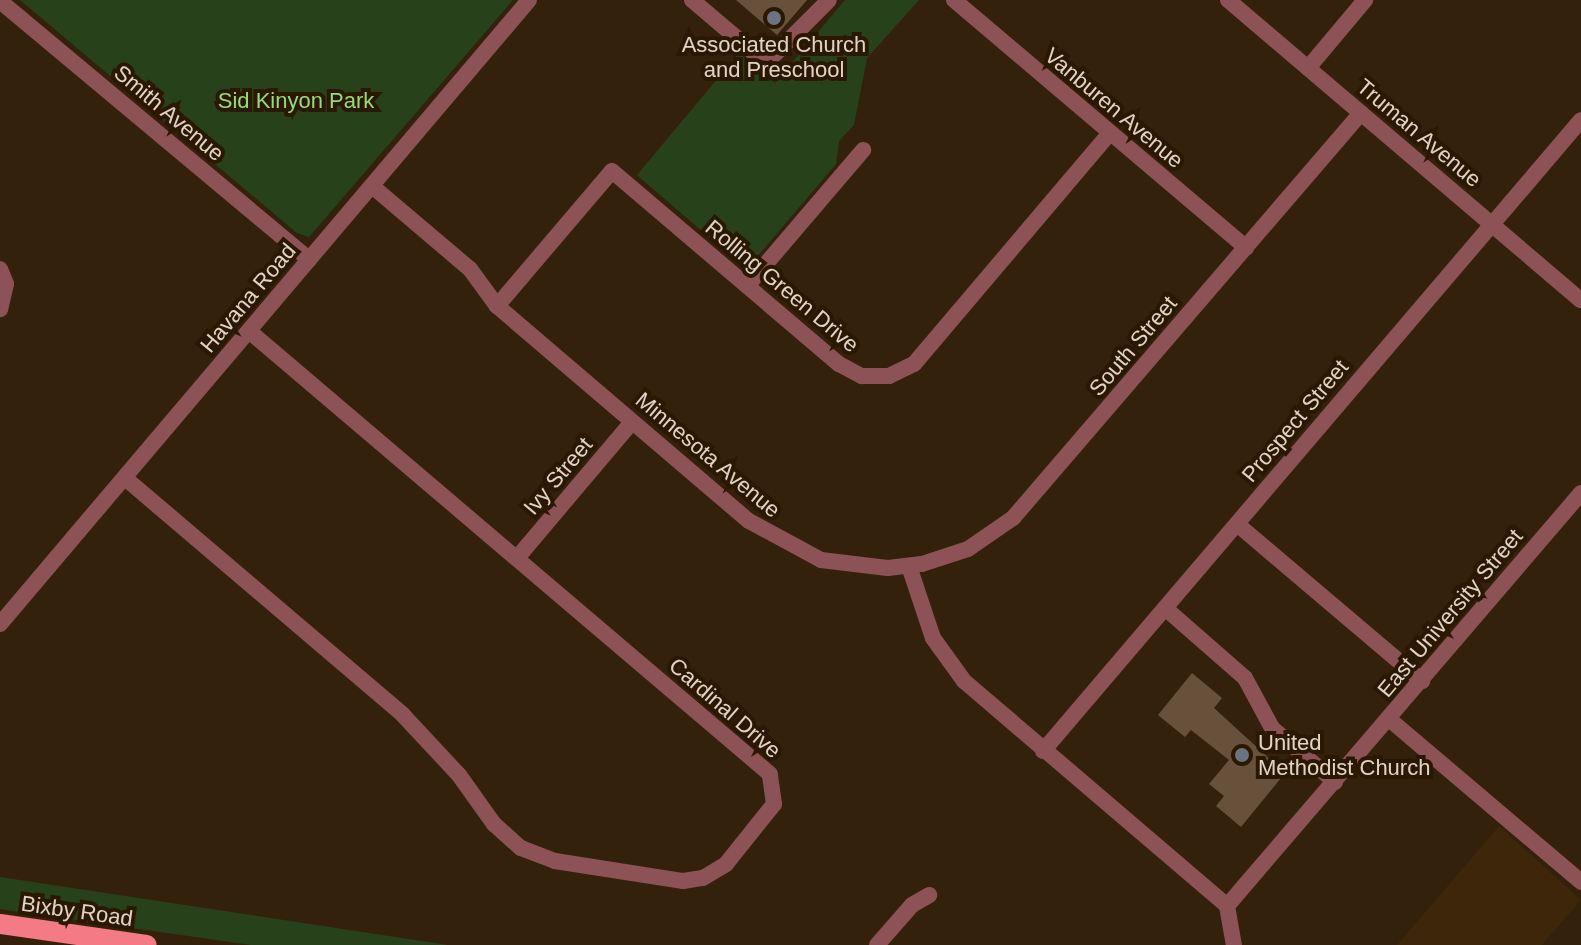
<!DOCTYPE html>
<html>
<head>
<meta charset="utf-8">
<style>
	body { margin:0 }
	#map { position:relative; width:1581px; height:945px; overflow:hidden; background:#34210c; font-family:Helvetica,sans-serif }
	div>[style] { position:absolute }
	.built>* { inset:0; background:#3e260a }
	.green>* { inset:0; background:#27421b }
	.building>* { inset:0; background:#67513b }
	.minor>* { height:16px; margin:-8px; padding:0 8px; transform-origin:8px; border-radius:8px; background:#8d5256 }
	.major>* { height:20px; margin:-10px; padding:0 10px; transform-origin:10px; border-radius:10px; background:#f47a86 }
	.dots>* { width:22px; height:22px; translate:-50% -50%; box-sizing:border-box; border:4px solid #2a1803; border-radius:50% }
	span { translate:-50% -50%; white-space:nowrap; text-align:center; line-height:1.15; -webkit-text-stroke:8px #2a1803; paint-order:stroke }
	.poi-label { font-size:22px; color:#e1d4c7 }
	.left { translate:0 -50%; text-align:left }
	.park-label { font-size:22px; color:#97da79 }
	.street-label { font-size:22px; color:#e1d4c7 }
</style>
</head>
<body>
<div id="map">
	<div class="built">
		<div style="clip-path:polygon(1499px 826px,1581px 900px,1542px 945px,1397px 945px)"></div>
	</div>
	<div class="green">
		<div style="clip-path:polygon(20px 0,513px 0,309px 237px,297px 233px)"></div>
		<div style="clip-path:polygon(845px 0,919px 0,867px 58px,854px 125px,839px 141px,836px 164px,756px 258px,749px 265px,739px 263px,637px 175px,739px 53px,775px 83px)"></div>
		<div style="clip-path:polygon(0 877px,448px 945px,251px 945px,0 909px)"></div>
	</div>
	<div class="building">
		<div style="clip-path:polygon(736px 0,807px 0,777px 35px)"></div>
		<div style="clip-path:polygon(1192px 673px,1222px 698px,1214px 708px,1285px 773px,1241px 827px,1216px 806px,1224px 796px,1209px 784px,1229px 760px,1191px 730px,1185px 737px,1158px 715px)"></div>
	</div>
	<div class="minor">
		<div style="left:692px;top:0;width:79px;rotate:40.4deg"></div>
		<div style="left:752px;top:51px;width:23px;rotate:7deg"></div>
		<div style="left:775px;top:54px;width:76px;rotate:-45deg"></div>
		<div style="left:954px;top:0;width:383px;rotate:40.3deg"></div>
		<div style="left:1228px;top:0;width:463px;rotate:40.4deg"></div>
		<div style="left:0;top:1px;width:403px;rotate:39.9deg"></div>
		<div style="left:1308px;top:68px;width:89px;rotate:-50deg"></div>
		<div style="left:372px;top:186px;width:128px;rotate:40.3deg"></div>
		<div style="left:470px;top:269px;width:46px;rotate:53.9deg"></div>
		<div style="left:497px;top:306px;width:331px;rotate:40.5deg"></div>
		<div style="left:749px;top:521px;width:82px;rotate:28.4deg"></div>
		<div style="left:821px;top:560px;width:67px;rotate:6.8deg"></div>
		<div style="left:888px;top:568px;width:34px;rotate:-7deg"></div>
		<div style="left:922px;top:564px;width:48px;rotate:-18.1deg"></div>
		<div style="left:968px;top:549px;width:55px;rotate:-34.6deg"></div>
		<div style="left:1013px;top:518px;width:534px;rotate:-49.33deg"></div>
		<div style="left:0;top:269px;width:16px;rotate:68deg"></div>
		<div style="left:6px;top:284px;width:26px;rotate:103deg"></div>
		<div style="left:747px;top:286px;width:179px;rotate:-49.5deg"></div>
		<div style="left:497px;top:306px;width:177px;rotate:-49.6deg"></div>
		<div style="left:612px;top:171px;width:298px;rotate:40.4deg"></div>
		<div style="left:839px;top:364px;width:26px;rotate:28deg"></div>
		<div style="left:862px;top:376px;width:27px"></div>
		<div style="left:889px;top:376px;width:28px;rotate:-26deg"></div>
		<div style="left:914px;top:364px;width:303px;rotate:-49.7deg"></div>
		<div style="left:125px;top:478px;width:365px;rotate:40.4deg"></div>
		<div style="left:403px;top:715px;width:82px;rotate:47deg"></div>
		<div style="left:459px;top:775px;width:60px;rotate:54.5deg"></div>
		<div style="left:494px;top:824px;width:36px;rotate:42deg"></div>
		<div style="left:521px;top:848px;width:36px;rotate:21deg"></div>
		<div style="left:555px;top:861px;width:130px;rotate:8.9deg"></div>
		<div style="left:683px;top:881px;width:20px;rotate:-9deg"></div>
		<div style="left:703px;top:878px;width:27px;rotate:-31deg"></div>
		<div style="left:726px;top:864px;width:77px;rotate:-51.3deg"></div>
		<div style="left:774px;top:804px;width:30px;rotate:-98deg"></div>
		<div style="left:770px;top:774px;width:684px;rotate:-139.63deg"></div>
		<div style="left:1237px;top:524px;width:243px;rotate:40.3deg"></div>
		<div style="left:517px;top:558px;width:178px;rotate:-49.8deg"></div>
		<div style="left:909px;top:566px;width:76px;rotate:71.6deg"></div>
		<div style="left:933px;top:638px;width:53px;rotate:54.2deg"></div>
		<div style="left:964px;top:681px;width:346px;rotate:40.5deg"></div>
		<div style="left:1165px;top:608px;width:106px;rotate:41.2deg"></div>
		<div style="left:1245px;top:678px;width:57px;rotate:61.6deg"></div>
		<div style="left:1272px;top:728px;width:83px;rotate:40.6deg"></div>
		<div style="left:0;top:624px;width:818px;rotate:-49.71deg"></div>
		<div style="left:1389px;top:719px;width:252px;rotate:40.3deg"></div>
		<div style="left:1043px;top:751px;width:829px;rotate:-49.55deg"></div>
		<div style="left:1227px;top:906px;width:544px;rotate:-49.4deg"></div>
		<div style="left:1227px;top:906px;width:40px;rotate:80deg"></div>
		<div style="left:877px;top:945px;width:53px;rotate:-48.8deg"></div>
		<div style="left:912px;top:905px;width:20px;rotate:-30deg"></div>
	</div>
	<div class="major">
		<div style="left:0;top:924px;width:148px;rotate:8.1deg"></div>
	</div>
	<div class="dots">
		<div style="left:774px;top:18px;background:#6b7280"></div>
		<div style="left:1242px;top:755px;background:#6b7280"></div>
	</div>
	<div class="poi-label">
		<span style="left:774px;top:57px">Associated Church<br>and Preschool</span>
		<span class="left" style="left:1258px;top:755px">United<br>Methodist Church</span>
	</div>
	<div class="park-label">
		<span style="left:296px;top:101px">Sid Kinyon Park</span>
	</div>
	<div class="street-label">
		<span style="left:1114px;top:108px;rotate:40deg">Vanburen Avenue</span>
		<span style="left:169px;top:113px;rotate:40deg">Smith Avenue</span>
		<span style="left:1419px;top:133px;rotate:40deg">Truman Avenue</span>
		<span style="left:782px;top:286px;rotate:40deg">Rolling Green Drive</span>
		<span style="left:248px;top:298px;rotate:-50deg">Havana Road</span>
		<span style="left:1133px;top:346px;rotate:-50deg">South Street</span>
		<span style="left:1295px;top:421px;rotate:-50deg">Prospect Street</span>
		<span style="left:708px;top:455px;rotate:40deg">Minnesota Avenue</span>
		<span style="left:558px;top:476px;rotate:-50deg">Ivy Street</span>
		<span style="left:1450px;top:613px;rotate:-50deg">East University Street</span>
		<span style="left:725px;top:708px;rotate:41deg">Cardinal Drive</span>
		<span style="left:77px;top:911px;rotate:8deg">Bixby Road</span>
	</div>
</div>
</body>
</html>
